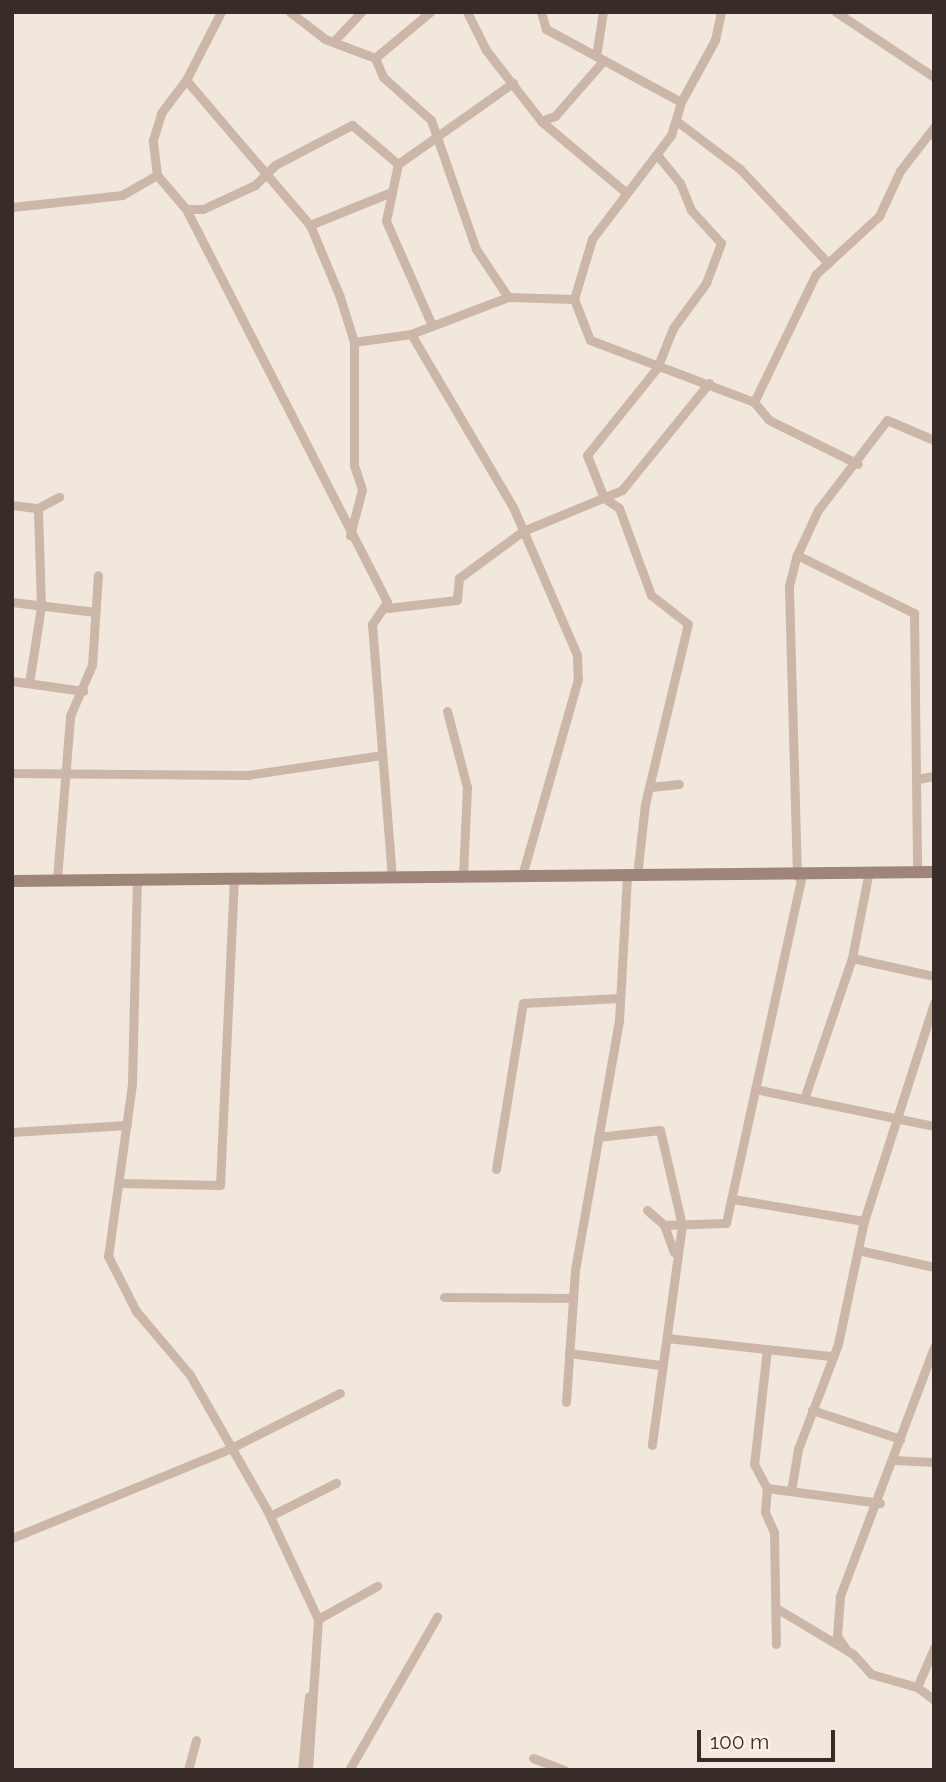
<!DOCTYPE html>
<html>
<head>
<meta charset="utf-8">
<style>
	body { margin:0 }
	#map { position:relative; width:946px; height:1782px; overflow:hidden; background:#f2e7dc; font-family:Raleway,sans-serif }
	div>[style] { position:absolute }
	.street>* { height:9px; margin:-4.5px; padding:0 4.5px; transform-origin:4.5px; border-radius:4.5px; background:#cbb6a8 }
	.secondary>* { height:12px; margin:-6px; padding:0 6px; transform-origin:6px; border-radius:6px; background:#9f8579 }
	span { translate:-50% -50%; white-space:nowrap; text-align:center; line-height:1.15; -webkit-text-stroke:5px #faf1e9; paint-order:stroke }
	.frame { position:absolute; inset:0; border:14px solid #372c28; pointer-events:none }
	.scale { position:absolute; left:697px; top:1730px; width:138px; height:32px; box-sizing:border-box; border:4px solid #372c28; border-top:0; padding-left:9px; font-size:21px; line-height:24px; white-space:nowrap; color:#372c28; -webkit-text-stroke:5px #faf1e9; paint-order:stroke }
</style>
</head>
<body>
<div id="map">
	<div class="street">
		<div style="left:290px;top:12px;width:44px;rotate:37.6deg"></div>
		<div style="left:325px;top:39px;width:53px;rotate:20.8deg"></div>
		<div style="left:375px;top:58px;width:21px;rotate:67deg"></div>
		<div style="left:383px;top:77px;width:64px;rotate:41.9deg"></div>
		<div style="left:431px;top:120px;width:137px;rotate:70.8deg"></div>
		<div style="left:476px;top:249px;width:58px;rotate:56.3deg"></div>
		<div style="left:467px;top:12px;width:42px;rotate:63.4deg"></div>
		<div style="left:486px;top:50px;width:90px;rotate:52.2deg"></div>
		<div style="left:541px;top:121px;width:109px;rotate:40.1deg"></div>
		<div style="left:541px;top:12px;width:18px;rotate:74deg"></div>
		<div style="left:546px;top:29px;width:153px;rotate:28.4deg"></div>
		<div style="left:836px;top:12px;width:118px;rotate:33.6deg"></div>
		<div style="left:335px;top:40px;width:38px;rotate:-47deg"></div>
		<div style="left:596px;top:56px;width:45px;rotate:-81deg"></div>
		<div style="left:375px;top:58px;width:72px;rotate:-39.9deg"></div>
		<div style="left:186px;top:80px;width:191px;rotate:49.5deg"></div>
		<div style="left:310px;top:225px;width:78px;rotate:67.4deg"></div>
		<div style="left:340px;top:297px;width:47px;rotate:72.7deg"></div>
		<div style="left:354px;top:342px;width:123px;rotate:90deg"></div>
		<div style="left:354px;top:465px;width:26px;rotate:72deg"></div>
		<div style="left:362px;top:490px;width:47px;rotate:104.9deg"></div>
		<div style="left:541px;top:121px;width:15px;rotate:-20deg"></div>
		<div style="left:555px;top:116px;width:74px;rotate:-48.8deg"></div>
		<div style="left:678px;top:122px;width:78px;rotate:37.2deg"></div>
		<div style="left:740px;top:169px;width:129px;rotate:46.9deg"></div>
		<div style="left:398px;top:164px;width:141px;rotate:-35.2deg"></div>
		<div style="left:157px;top:175px;width:45px;rotate:49.5deg"></div>
		<div style="left:186px;top:209px;width:441px;rotate:62.9deg"></div>
		<div style="left:387px;top:602px;width:27px;rotate:124deg"></div>
		<div style="left:372px;top:624px;width:255px;rotate:85.5deg"></div>
		<div style="left:12px;top:207px;width:111px;rotate:-6.2deg"></div>
		<div style="left:122px;top:195px;width:40px;rotate:-29.7deg"></div>
		<div style="left:157px;top:175px;width:35px;rotate:-97deg"></div>
		<div style="left:153px;top:140px;width:28px;rotate:-73deg"></div>
		<div style="left:161px;top:113px;width:41px;rotate:-52.9deg"></div>
		<div style="left:186px;top:80px;width:76px;rotate:-62.8deg"></div>
		<div style="left:186px;top:209px;width:17px"></div>
		<div style="left:203px;top:209px;width:57px;rotate:-24.8deg"></div>
		<div style="left:255px;top:185px;width:28px;rotate:-45deg"></div>
		<div style="left:275px;top:165px;width:87px;rotate:-27.5deg"></div>
		<div style="left:352px;top:125px;width:60px;rotate:40.3deg"></div>
		<div style="left:398px;top:164px;width:58px;rotate:101.9deg"></div>
		<div style="left:386px;top:221px;width:111px;rotate:66.2deg"></div>
		<div style="left:310px;top:225px;width:85px;rotate:-22.1deg"></div>
		<div style="left:574px;top:299px;width:44px;rotate:68.7deg"></div>
		<div style="left:590px;top:340px;width:175px;rotate:20.7deg"></div>
		<div style="left:754px;top:402px;width:23px;rotate:50deg"></div>
		<div style="left:769px;top:420px;width:99px;rotate:26.3deg"></div>
		<div style="left:411px;top:334px;width:201px;rotate:59.5deg"></div>
		<div style="left:513px;top:507px;width:161px;rotate:66.6deg"></div>
		<div style="left:577px;top:655px;width:24px;rotate:88deg"></div>
		<div style="left:578px;top:679px;width:204px;rotate:105.9deg"></div>
		<div style="left:354px;top:342px;width:58px;rotate:-8deg"></div>
		<div style="left:411px;top:334px;width:104px;rotate:-20.9deg"></div>
		<div style="left:508px;top:297px;width:66px;rotate:1.7deg"></div>
		<div style="left:574px;top:299px;width:63px;rotate:-73.3deg"></div>
		<div style="left:592px;top:239px;width:131px;rotate:-52.8deg"></div>
		<div style="left:671px;top:135px;width:34px;rotate:-73deg"></div>
		<div style="left:681px;top:102px;width:71px;rotate:-61.3deg"></div>
		<div style="left:715px;top:40px;width:29px;rotate:-78deg"></div>
		<div style="left:754px;top:402px;width:142px;rotate:-64.2deg"></div>
		<div style="left:816px;top:274px;width:86px;rotate:-42.6deg"></div>
		<div style="left:879px;top:216px;width:50px;rotate:-65deg"></div>
		<div style="left:900px;top:171px;width:56px;rotate:-52.3deg"></div>
		<div style="left:12px;top:505px;width:26px;rotate:7deg"></div>
		<div style="left:797px;top:555px;width:131px;rotate:26.4deg"></div>
		<div style="left:914px;top:613px;width:259px;rotate:89.3deg"></div>
		<div style="left:12px;top:602px;width:84px;rotate:6.9deg"></div>
		<div style="left:388px;top:608px;width:69px;rotate:-6.6deg"></div>
		<div style="left:457px;top:600px;width:22px;rotate:-85deg"></div>
		<div style="left:459px;top:578px;width:79px;rotate:-36.3deg"></div>
		<div style="left:523px;top:531px;width:107px;rotate:-22.5deg"></div>
		<div style="left:622px;top:490px;width:138px;rotate:-50.9deg"></div>
		<div style="left:12px;top:681px;width:72px;rotate:8deg"></div>
		<div style="left:29px;top:683px;width:78px;rotate:-81.1deg"></div>
		<div style="left:41px;top:606px;width:98px;rotate:-91.8deg"></div>
		<div style="left:38px;top:508px;width:24px;rotate:-28deg"></div>
		<div style="left:447px;top:711px;width:79px;rotate:75.3deg"></div>
		<div style="left:467px;top:787px;width:89px;rotate:92.6deg"></div>
		<div style="left:12px;top:773px;width:235px;rotate:0.5deg"></div>
		<div style="left:247px;top:775px;width:136px;rotate:-8.4deg"></div>
		<div style="left:917px;top:779px;width:17px;rotate:-10deg"></div>
		<div style="left:651px;top:787px;width:28px;rotate:-6deg"></div>
		<div style="left:637px;top:876px;width:72px;rotate:-83.7deg"></div>
		<div style="left:645px;top:804px;width:185px;rotate:-76.6deg"></div>
		<div style="left:688px;top:624px;width:47px;rotate:-141.9deg"></div>
		<div style="left:651px;top:595px;width:93px;rotate:-110.2deg"></div>
		<div style="left:619px;top:508px;width:18px;rotate:-146deg"></div>
		<div style="left:604px;top:498px;width:46px;rotate:-111.6deg"></div>
		<div style="left:587px;top:455px;width:112px;rotate:-51.2deg"></div>
		<div style="left:657px;top:368px;width:43px;rotate:-68.2deg"></div>
		<div style="left:673px;top:328px;width:56px;rotate:-53.7deg"></div>
		<div style="left:706px;top:283px;width:43px;rotate:-69.4deg"></div>
		<div style="left:721px;top:243px;width:45px;rotate:-132.3deg"></div>
		<div style="left:691px;top:210px;width:29px;rotate:-112deg"></div>
		<div style="left:680px;top:183px;width:35px;rotate:-129deg"></div>
		<div style="left:797px;top:876px;width:290px;rotate:-91.6deg"></div>
		<div style="left:789px;top:586px;width:32px;rotate:-76deg"></div>
		<div style="left:797px;top:555px;width:50px;rotate:-65deg"></div>
		<div style="left:818px;top:510px;width:113px;rotate:-52.5deg"></div>
		<div style="left:887px;top:420px;width:51px;rotate:23.1deg"></div>
		<div style="left:137px;top:878px;width:206px;rotate:91.4deg"></div>
		<div style="left:132px;top:1084px;width:174px;rotate:97.9deg"></div>
		<div style="left:108px;top:1256px;width:62px;rotate:63deg"></div>
		<div style="left:136px;top:1311px;width:84px;rotate:49.8deg"></div>
		<div style="left:190px;top:1375px;width:153px;rotate:60.3deg"></div>
		<div style="left:266px;top:1508px;width:123px;rotate:64.9deg"></div>
		<div style="left:318px;top:1619px;width:151px;rotate:93.8deg"></div>
		<div style="left:57px;top:879px;width:164px;rotate:-85.4deg"></div>
		<div style="left:70px;top:716px;width:56px;rotate:-66.7deg"></div>
		<div style="left:92px;top:665px;width:90px;rotate:-86.2deg"></div>
		<div style="left:852px;top:958px;width:84px;rotate:12.4deg"></div>
		<div style="left:755px;top:1089px;width:183px;rotate:11.7deg"></div>
		<div style="left:804px;top:1099px;width:149px;rotate:-71.2deg"></div>
		<div style="left:852px;top:958px;width:84px;rotate:-79deg"></div>
		<div style="left:12px;top:1132px;width:115px;rotate:-3.5deg"></div>
		<div style="left:598px;top:1137px;width:62px;rotate:-6.4deg"></div>
		<div style="left:660px;top:1130px;width:98px;rotate:77deg"></div>
		<div style="left:682px;top:1225px;width:222px;rotate:97.8deg"></div>
		<div style="left:496px;top:1169px;width:168px;rotate:-80.8deg"></div>
		<div style="left:523px;top:1003px;width:96px;rotate:-3deg"></div>
		<div style="left:121px;top:1183px;width:99px;rotate:1.2deg"></div>
		<div style="left:220px;top:1185px;width:305px;rotate:-87.4deg"></div>
		<div style="left:733px;top:1199px;width:133px;rotate:9.5deg"></div>
		<div style="left:647px;top:1210px;width:23px;rotate:41deg"></div>
		<div style="left:664px;top:1225px;width:29px;rotate:70deg"></div>
		<div style="left:664px;top:1225px;width:62px;rotate:-1.8deg"></div>
		<div style="left:726px;top:1223px;width:356px;rotate:-77.7deg"></div>
		<div style="left:858px;top:1250px;width:78px;rotate:12.6deg"></div>
		<div style="left:444px;top:1297px;width:129px;rotate:0.4deg"></div>
		<div style="left:667px;top:1338px;width:164px;rotate:6.3deg"></div>
		<div style="left:767px;top:1349px;width:116px;rotate:96.4deg"></div>
		<div style="left:754px;top:1464px;width:27px;rotate:62deg"></div>
		<div style="left:767px;top:1488px;width:24px;rotate:95deg"></div>
		<div style="left:765px;top:1512px;width:22px;rotate:66deg"></div>
		<div style="left:774px;top:1532px;width:112px;rotate:89deg"></div>
		<div style="left:569px;top:1353px;width:92px;rotate:7.5deg"></div>
		<div style="left:566px;top:1402px;width:132px;rotate:-86.1deg"></div>
		<div style="left:575px;top:1270px;width:254px;rotate:-80deg"></div>
		<div style="left:619px;top:1020px;width:144px;rotate:-86.8deg"></div>
		<div style="left:812px;top:1410px;width:93px;rotate:18.2deg"></div>
		<div style="left:894px;top:1460px;width:40px;rotate:2.9deg"></div>
		<div style="left:767px;top:1488px;width:114px;rotate:7.6deg"></div>
		<div style="left:791px;top:1491px;width:43px;rotate:-80.5deg"></div>
		<div style="left:798px;top:1449px;width:112px;rotate:-69.1deg"></div>
		<div style="left:838px;top:1344px;width:126px;rotate:-78.1deg"></div>
		<div style="left:864px;top:1221px;width:229px;rotate:-72.2deg"></div>
		<div style="left:270px;top:1516px;width:74px;rotate:-26.6deg"></div>
		<div style="left:12px;top:1538px;width:237px;rotate:-22.3deg"></div>
		<div style="left:231px;top:1448px;width:122px;rotate:-26.8deg"></div>
		<div style="left:776px;top:1608px;width:90px;rotate:30.9deg"></div>
		<div style="left:853px;top:1654px;width:27px;rotate:48deg"></div>
		<div style="left:871px;top:1674px;width:48px;rotate:15.8deg"></div>
		<div style="left:917px;top:1687px;width:21px;rotate:37deg"></div>
		<div style="left:318px;top:1619px;width:68px;rotate:-29.2deg"></div>
		<div style="left:846px;top:1649px;width:16px;rotate:-125deg"></div>
		<div style="left:837px;top:1636px;width:40px;rotate:-85.7deg"></div>
		<div style="left:840px;top:1596px;width:266px;rotate:-69.3deg"></div>
		<div style="left:917px;top:1687px;width:43px;rotate:-66.4deg"></div>
		<div style="left:533px;top:1758px;width:34px;rotate:21deg"></div>
		<div style="left:188px;top:1770px;width:31px;rotate:-75deg"></div>
		<div style="left:302px;top:1770px;width:74px;rotate:-84.6deg"></div>
		<div style="left:349px;top:1770px;width:177px;rotate:-60.1deg"></div>
	</div>
	<div class="secondary">
		<div style="left:12px;top:881px;width:922px;rotate:-0.56deg"></div>
	</div>
	<div class="frame"></div>
	<div class="scale">100 m</div>
</div>
</body>
</html>
